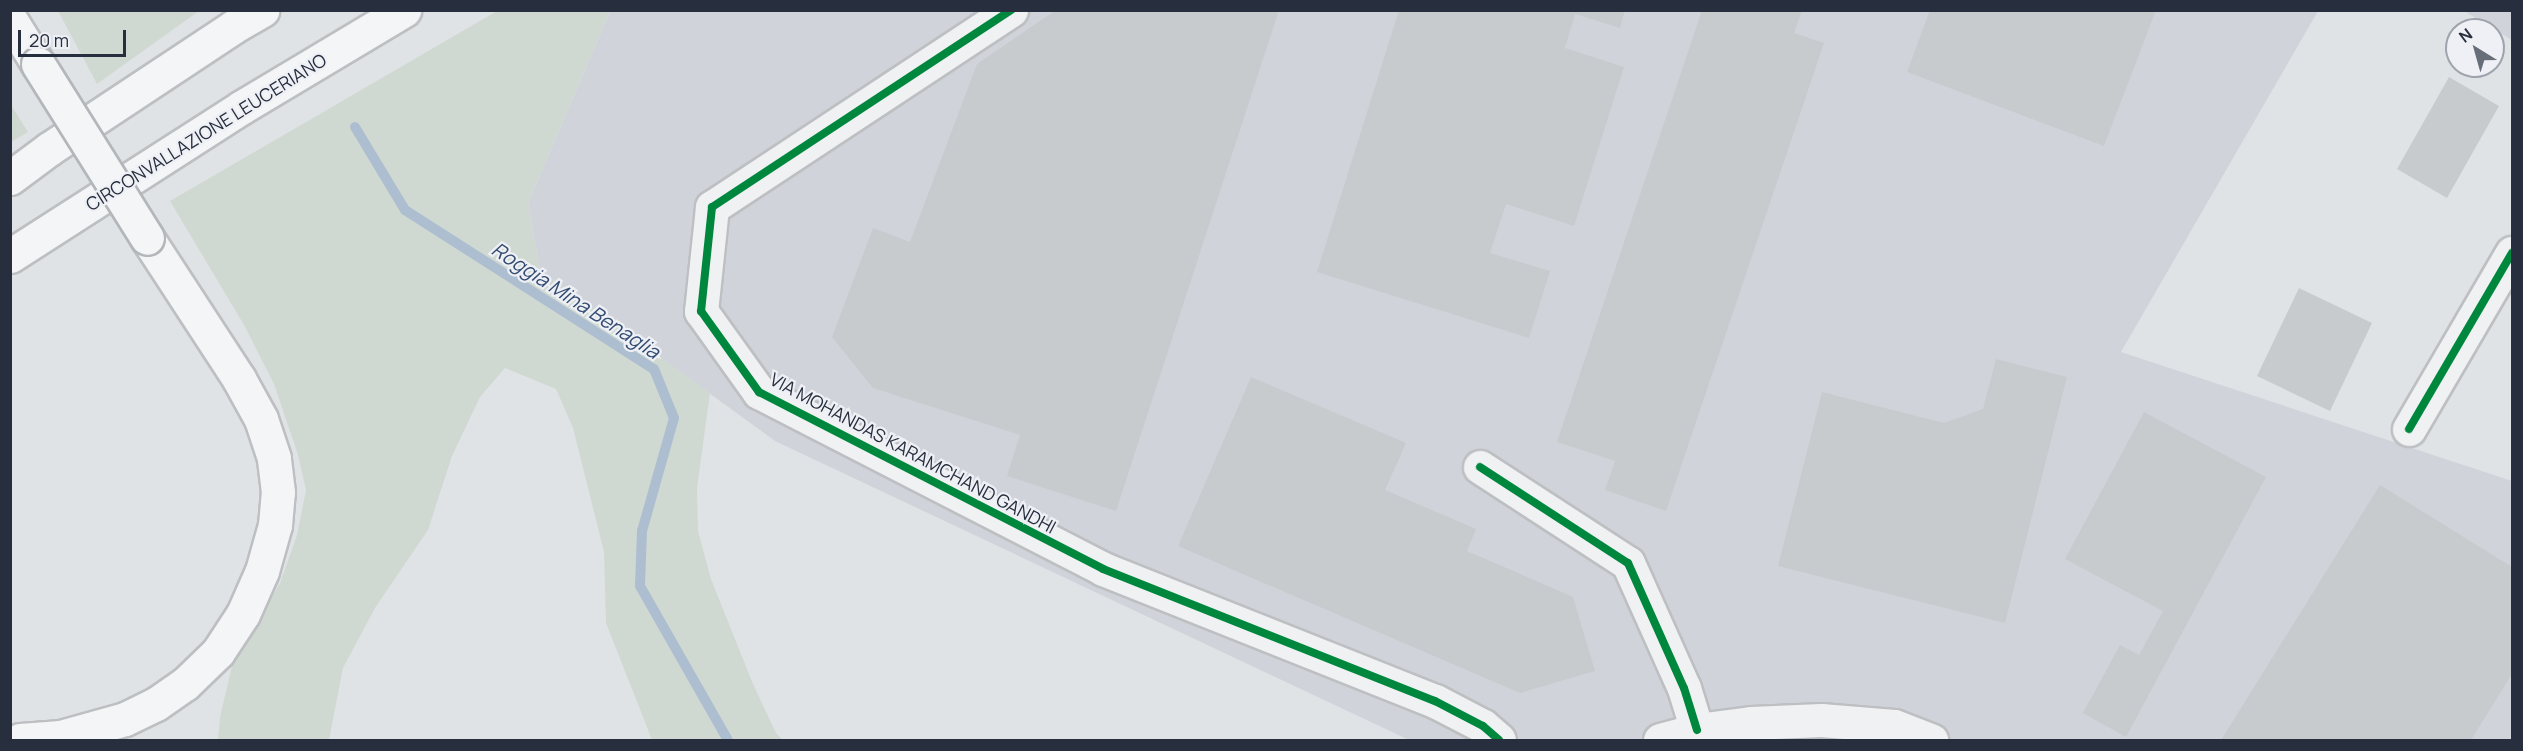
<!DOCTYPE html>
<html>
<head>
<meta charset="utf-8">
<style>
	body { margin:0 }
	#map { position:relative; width:2523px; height:751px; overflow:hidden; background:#e0e3e6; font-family:Manrope,sans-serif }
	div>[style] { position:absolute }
	.built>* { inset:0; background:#d0d4da }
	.green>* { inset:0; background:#d0d9d1 }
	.stream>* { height:10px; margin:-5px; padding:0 5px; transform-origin:5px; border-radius:5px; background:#aebed1 }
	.building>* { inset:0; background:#c7cbce }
	.roads { filter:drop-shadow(2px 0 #bdbfc2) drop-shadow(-2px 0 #bdbfc2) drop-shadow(0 2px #bdbfc2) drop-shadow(0 -2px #bdbfc2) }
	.minor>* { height:33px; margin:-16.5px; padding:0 16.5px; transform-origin:16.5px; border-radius:16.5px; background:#f0f1f2 }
	.highway>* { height:33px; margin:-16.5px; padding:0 16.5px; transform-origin:16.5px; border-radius:16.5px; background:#f4f5f6 }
	.bridges { filter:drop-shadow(2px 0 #b3b6ba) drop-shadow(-2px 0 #b3b6ba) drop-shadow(0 2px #b3b6ba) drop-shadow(0 -2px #b3b6ba) }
	.highway-bridge>* { height:33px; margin:-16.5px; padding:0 16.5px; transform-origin:16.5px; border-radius:16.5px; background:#f4f5f6 }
	.cycleway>* { height:8px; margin:-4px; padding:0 4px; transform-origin:4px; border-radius:4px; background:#00873e }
	span { translate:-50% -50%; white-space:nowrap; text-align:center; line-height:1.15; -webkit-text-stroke:4.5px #eef0f5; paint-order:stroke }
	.street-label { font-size:18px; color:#272f3e }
	.water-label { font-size:20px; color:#324c72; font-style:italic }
	.frame { position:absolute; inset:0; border:12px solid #272f3e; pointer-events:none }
	.north { position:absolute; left:2445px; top:18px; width:60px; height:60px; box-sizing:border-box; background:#eef0f5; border:2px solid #9ea3ac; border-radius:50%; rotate:323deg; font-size:16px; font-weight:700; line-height:24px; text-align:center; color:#272f3e }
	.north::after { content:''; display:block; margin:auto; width:21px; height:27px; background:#686e79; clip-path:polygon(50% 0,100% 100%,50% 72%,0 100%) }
	.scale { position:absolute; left:18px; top:30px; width:108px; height:27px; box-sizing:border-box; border:3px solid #272f3e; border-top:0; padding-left:8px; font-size:18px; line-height:21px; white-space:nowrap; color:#272f3e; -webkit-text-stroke:4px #eef0f5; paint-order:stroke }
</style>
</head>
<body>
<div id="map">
	<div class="built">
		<div style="clip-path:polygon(610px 11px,2318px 11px,2121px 352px,2512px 481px,2512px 736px,2510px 740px,1409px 740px,775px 441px,540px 270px,528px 203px)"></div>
		<div style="clip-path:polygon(2464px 11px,2512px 11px,2512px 40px)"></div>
	</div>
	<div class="green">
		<div style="clip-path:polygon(58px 11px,199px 11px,97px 84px)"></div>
		<div style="clip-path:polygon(497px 11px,610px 11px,528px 203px,540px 270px,710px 393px,697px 488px,698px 531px,711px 579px,753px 684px,776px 733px,783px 740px,652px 740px,606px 623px,604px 552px,573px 428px,556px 389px,505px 368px,480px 397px,452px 456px,428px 530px,375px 608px,343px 668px,329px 740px,218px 740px,220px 717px,232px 666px,280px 583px,297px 535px,306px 490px,298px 455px,274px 384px,244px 325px,170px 201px)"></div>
		<div style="clip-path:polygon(11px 105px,28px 132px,11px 142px,10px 142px)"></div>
	</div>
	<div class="stream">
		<div style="left:355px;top:127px;width:97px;rotate:58.9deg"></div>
		<div style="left:405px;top:210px;width:295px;rotate:32.6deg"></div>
		<div style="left:654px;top:369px;width:53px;rotate:67.8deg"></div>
		<div style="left:674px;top:418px;width:117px;rotate:105.8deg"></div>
		<div style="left:642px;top:531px;width:55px;rotate:92.1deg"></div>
		<div style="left:640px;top:586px;width:177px;rotate:60.3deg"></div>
	</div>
	<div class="building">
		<div style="clip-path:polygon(1056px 10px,1279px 10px,1116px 511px,1007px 476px,1020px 435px,873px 388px,832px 337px,873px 228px,910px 242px,977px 64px)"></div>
		<div style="clip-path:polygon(1399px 10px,1625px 10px,1620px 28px,1575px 14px,1565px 48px,1624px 67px,1574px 226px,1506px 204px,1490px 253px,1550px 271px,1529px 338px,1317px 272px)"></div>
		<div style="clip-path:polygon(1702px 10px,1802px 10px,1794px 33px,1824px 43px,1666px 511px,1605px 490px,1615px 461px,1557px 442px)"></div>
		<div style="clip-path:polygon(1930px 10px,2156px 10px,2104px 146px,1907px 72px)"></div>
		<div style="clip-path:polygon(2449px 77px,2499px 106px,2447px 198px,2397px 169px)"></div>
		<div style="clip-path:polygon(2299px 288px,2372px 323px,2330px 411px,2257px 376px)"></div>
		<div style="clip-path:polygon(1996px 359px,2067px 377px,2005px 623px,1778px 566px,1822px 392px,1944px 423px,1983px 409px)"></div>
		<div style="clip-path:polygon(1251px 377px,1406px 443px,1385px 490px,1476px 529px,1467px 551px,1573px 597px,1595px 671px,1520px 693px,1178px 546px)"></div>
		<div style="clip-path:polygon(2144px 412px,2266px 477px,2126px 737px,2083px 713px,2120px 645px,2139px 655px,2163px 611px,2065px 559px)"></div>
		<div style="clip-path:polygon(2380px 485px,2512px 567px,2512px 674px,2471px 740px,2221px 740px)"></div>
	</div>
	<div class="roads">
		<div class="minor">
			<div style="left:1011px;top:10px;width:358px;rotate:146.6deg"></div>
			<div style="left:712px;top:207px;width:105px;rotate:96deg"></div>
			<div style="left:701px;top:311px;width:100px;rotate:54.4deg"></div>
			<div style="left:759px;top:392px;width:387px;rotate:27.2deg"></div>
			<div style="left:1103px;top:569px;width:357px;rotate:21.7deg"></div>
			<div style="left:1435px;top:701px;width:54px;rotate:27.5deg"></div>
			<div style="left:1483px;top:726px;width:21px;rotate:41deg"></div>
			<div style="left:2409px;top:429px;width:204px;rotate:-59.7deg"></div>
			<div style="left:1480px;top:467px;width:176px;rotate:33deg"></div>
			<div style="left:1628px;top:563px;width:137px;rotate:65.9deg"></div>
			<div style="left:1684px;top:688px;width:44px;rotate:72.8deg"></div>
			<div style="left:1660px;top:740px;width:38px;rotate:-15deg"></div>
			<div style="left:1697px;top:730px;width:54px;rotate:-7.4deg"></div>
			<div style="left:1751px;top:723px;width:70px;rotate:-2.5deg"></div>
			<div style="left:1821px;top:720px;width:73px;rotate:4.7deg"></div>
			<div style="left:1894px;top:726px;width:40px;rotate:21deg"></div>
		</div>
		<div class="highway">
			<div style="left:10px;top:19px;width:53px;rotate:58.1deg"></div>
			<div style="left:10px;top:178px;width:49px;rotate:-36.6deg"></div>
			<div style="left:49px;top:149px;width:221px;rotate:-33.5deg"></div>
			<div style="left:233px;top:27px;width:34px;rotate:-30deg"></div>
			<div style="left:10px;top:256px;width:276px;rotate:-32.7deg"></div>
			<div style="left:242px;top:107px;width:189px;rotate:-30.9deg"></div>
			<div style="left:20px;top:740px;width:41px;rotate:-4.2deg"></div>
			<div style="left:61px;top:737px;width:66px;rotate:-15.7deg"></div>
			<div style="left:125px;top:719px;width:34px;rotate:-26deg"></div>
			<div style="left:156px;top:704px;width:35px;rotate:-35deg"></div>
			<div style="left:185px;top:684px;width:46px;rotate:-44.1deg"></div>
			<div style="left:218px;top:652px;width:45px;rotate:-56.7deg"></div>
			<div style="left:243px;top:614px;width:47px;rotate:-66.2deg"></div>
			<div style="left:262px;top:571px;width:48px;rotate:-74.2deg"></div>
			<div style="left:275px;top:525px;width:33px;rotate:-85deg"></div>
			<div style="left:278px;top:492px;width:34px;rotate:-97deg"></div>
			<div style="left:274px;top:458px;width:41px;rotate:-108.4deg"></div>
			<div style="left:261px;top:419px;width:46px;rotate:-118.8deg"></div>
			<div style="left:239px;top:379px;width:168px;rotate:-123.1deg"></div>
		</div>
	</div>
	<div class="bridges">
		<div class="highway-bridge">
			<div style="left:38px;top:64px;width:205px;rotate:57.9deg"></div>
		</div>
	</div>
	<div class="cycleway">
		<div style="left:1011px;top:10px;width:358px;rotate:146.6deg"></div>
		<div style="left:712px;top:207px;width:105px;rotate:96deg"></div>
		<div style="left:701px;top:311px;width:100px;rotate:54.4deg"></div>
		<div style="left:759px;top:392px;width:387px;rotate:27.2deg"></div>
		<div style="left:1103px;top:569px;width:357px;rotate:21.7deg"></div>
		<div style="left:1435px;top:701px;width:54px;rotate:27.5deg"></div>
		<div style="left:1483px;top:726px;width:21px;rotate:41deg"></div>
		<div style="left:2409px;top:429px;width:204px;rotate:-59.7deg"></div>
		<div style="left:1480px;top:467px;width:176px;rotate:33deg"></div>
		<div style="left:1628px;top:563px;width:137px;rotate:65.9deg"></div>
		<div style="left:1684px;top:688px;width:44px;rotate:72.8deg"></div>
	</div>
	<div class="street-label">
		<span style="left:206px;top:132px;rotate:-32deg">CIRCONVALLAZIONE LEUCERIANO</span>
		<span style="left:913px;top:453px;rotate:28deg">VIA MOHANDAS KARAMCHAND GANDHI</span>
	</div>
	<div class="water-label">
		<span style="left:576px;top:300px;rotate:33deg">Roggia Mina Benaglia</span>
	</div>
	<div class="frame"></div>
	<div class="north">N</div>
	<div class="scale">20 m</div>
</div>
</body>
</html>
